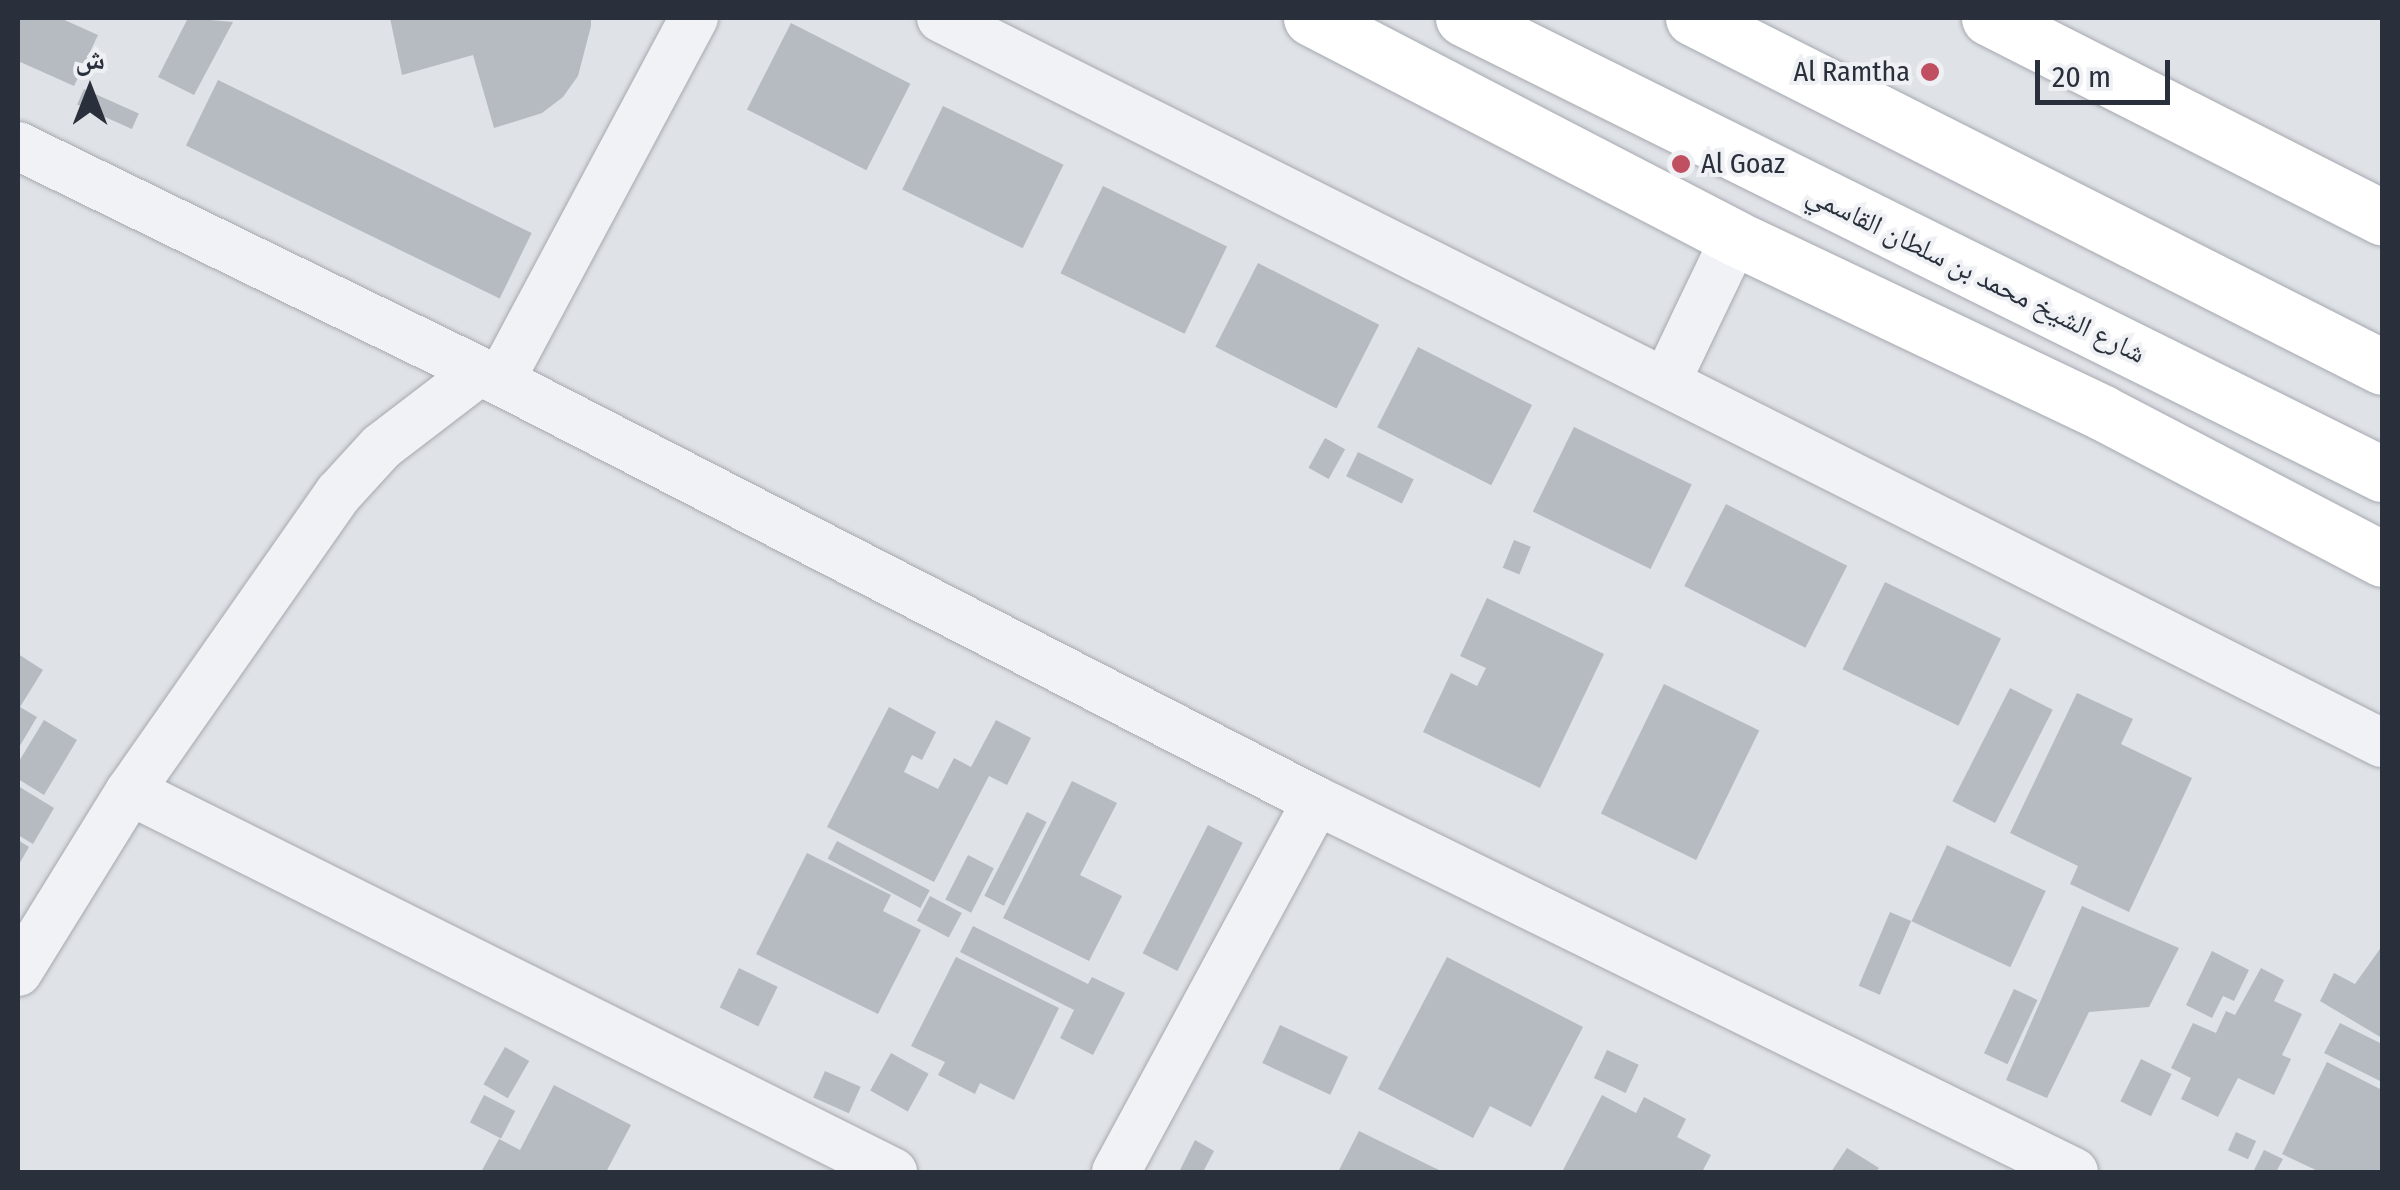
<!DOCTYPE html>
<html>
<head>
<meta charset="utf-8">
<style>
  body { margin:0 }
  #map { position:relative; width:2400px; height:1190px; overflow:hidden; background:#dfe2e6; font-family:"Fira Sans Condensed","Noto Naskh Arabic",sans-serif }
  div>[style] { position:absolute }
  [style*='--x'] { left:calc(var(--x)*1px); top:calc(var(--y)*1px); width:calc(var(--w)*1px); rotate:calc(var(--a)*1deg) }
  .building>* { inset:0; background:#b6bbc2; transform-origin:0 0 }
  .roads { filter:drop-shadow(0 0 2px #a5a9b0) drop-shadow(0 0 2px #a5a9b0) }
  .street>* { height:48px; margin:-24px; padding:0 24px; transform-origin:24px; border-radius:24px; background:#f1f2f5 }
  .secondary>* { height:55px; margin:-27.5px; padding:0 27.5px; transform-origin:27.5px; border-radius:27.5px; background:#fff }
  .dots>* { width:28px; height:28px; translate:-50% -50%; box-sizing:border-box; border:5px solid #eef0f4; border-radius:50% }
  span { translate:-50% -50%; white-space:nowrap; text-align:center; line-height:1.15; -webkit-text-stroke:8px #eef0f4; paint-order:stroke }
  .poi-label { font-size:28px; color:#29303c }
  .right { translate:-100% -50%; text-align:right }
  .left { translate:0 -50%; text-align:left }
  .street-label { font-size:28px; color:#29303c }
  .frame { position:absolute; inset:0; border:20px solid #29303c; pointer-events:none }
  .north { position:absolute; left:40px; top:40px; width:100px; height:100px; -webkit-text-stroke:8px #eef0f4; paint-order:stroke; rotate:0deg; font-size:28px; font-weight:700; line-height:40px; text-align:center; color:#29303c }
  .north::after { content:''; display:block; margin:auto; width:35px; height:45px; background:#29303c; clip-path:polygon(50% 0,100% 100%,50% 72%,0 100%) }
  .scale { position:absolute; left:2035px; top:60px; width:135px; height:45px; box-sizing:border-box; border:5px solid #29303c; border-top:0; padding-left:12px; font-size:30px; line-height:35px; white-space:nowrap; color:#29303c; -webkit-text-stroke:8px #eef0f4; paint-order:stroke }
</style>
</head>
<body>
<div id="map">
  <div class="building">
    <i style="clip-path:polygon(18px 18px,60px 18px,98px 35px,74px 86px,18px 61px)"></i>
    <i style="clip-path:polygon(188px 18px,233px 22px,194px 95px,158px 77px)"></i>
    <i style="clip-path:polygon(390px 18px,591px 18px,591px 26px,578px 76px,563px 97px,542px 113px,494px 128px,473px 55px,402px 75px)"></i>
    <i style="left:791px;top:23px;width:134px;height:97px;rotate:27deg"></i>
    <i style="left:218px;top:80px;width:349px;height:73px;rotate:26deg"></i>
    <i style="left:84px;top:89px;width:60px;height:17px;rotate:24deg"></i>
    <i style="left:943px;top:106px;width:134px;height:93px;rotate:26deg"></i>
    <i style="left:1103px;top:186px;width:138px;height:97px;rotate:26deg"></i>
    <i style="left:1258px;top:263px;width:136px;height:94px;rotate:27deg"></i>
    <i style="left:1418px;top:347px;width:128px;height:90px;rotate:27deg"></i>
    <i style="left:1574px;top:427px;width:131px;height:94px;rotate:26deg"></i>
    <i style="left:1325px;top:438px;width:23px;height:34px;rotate:29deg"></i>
    <i style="left:1358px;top:452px;width:62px;height:27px;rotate:26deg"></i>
    <i style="left:1726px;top:504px;width:136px;height:92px;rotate:27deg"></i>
    <i style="left:1514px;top:540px;width:18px;height:30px;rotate:22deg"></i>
    <i style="left:1885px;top:582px;width:129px;height:97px;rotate:26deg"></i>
    <i style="clip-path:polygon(1487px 598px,1604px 654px,1540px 788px,1423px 732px,1451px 673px,1477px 686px,1486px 668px,1460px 656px)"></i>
    <i style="clip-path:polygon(18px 654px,43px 670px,20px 707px,37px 717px,18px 749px)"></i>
    <i style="left:1664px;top:684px;width:106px;height:144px;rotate:26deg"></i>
    <i style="left:2010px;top:688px;width:48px;height:127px;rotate:27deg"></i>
    <i style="clip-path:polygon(2077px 693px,2133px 719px,2121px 744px,2192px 778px,2129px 912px,2070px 884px,2078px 866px,2010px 833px)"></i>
    <i style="clip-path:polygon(889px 707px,936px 732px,922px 760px,912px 755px,904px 772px,938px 789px,954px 758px,971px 767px,996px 720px,1031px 738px,1007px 785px,989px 776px,934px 882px,827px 827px)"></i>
    <i style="clip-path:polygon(44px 720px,77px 740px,44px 795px,18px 779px,18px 763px)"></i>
    <i style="clip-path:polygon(1072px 781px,1117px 803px,1080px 875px,1122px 896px,1089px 961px,1003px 918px)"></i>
    <i style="clip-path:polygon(18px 786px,54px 808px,33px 844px,18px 835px)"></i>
    <i style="left:1027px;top:812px;width:22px;height:94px;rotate:27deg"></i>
    <i style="left:1208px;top:825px;width:39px;height:144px;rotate:27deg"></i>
    <i style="clip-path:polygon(18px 840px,29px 847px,18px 866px)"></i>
    <i style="left:837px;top:841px;width:105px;height:20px;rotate:28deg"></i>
    <i style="left:1947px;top:845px;width:109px;height:84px;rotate:25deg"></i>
    <i style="clip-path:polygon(807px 853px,891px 895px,883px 911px,921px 930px,878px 1014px,756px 954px)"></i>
    <i style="left:968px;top:855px;width:29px;height:50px;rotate:27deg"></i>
    <i style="left:930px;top:896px;width:36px;height:28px;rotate:28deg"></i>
    <i style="clip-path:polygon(2082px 906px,2179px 948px,2149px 1007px,2089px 1012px,2047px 1098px,2006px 1080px)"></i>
    <i style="left:1890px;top:912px;width:23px;height:80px;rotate:23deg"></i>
    <i style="clip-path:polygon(973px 926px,1088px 984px,1092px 977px,1125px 993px,1093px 1055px,1060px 1038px,1074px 1010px,960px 952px)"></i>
    <i style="clip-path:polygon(2382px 946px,2382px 1038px,2320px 1001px,2334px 973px,2355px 984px)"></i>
    <i style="clip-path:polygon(2212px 951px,2249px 970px,2234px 1001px,2223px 996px,2212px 1018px,2186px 1005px)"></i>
    <i style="clip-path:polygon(956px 957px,1059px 1008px,1014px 1100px,980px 1083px,975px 1094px,938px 1075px,945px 1062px,911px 1046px)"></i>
    <i style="clip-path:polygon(1447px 957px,1583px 1027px,1531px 1127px,1490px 1106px,1473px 1138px,1378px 1089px)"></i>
    <i style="left:739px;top:968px;width:43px;height:44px;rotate:26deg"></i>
    <i style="clip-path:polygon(2261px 968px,2284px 980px,2274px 1001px,2302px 1014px,2282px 1055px,2291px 1059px,2274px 1095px,2238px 1078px,2218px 1117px,2181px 1099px,2191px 1078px,2171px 1068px,2193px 1023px,2216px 1033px,2226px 1011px,2235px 1015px)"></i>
    <i style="left:2014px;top:989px;width:26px;height:71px;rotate:25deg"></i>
    <i style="clip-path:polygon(2340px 1023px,2382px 1044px,2382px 1082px,2324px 1053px)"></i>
    <i style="left:1280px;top:1025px;width:75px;height:42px;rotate:25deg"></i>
    <i style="left:505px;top:1047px;width:28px;height:43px;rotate:30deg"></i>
    <i style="left:1607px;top:1050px;width:35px;height:31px;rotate:25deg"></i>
    <i style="left:891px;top:1053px;width:43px;height:43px;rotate:29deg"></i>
    <i style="left:2141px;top:1059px;width:34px;height:47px;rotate:26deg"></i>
    <i style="clip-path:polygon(2327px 1062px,2382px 1090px,2382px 1172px,2320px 1172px,2282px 1154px)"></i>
    <i style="left:825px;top:1071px;width:39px;height:29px;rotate:24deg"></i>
    <i style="clip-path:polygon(554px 1085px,631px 1125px,606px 1172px,481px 1172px,499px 1139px,520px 1150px)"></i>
    <i style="left:484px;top:1095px;width:35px;height:31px;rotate:27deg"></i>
    <i style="clip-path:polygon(1602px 1095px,1636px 1113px,1644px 1097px,1686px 1119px,1677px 1137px,1711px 1155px,1702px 1172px,1562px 1172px)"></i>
    <i style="clip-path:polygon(1359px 1131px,1443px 1172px,1338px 1172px)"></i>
    <i style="left:2236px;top:1132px;width:22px;height:20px;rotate:24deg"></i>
    <i style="clip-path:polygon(1195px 1140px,1214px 1151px,1203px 1172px,1179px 1172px)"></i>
    <i style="clip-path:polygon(1847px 1148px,1879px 1168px,1876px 1172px,1831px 1172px)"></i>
    <i style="clip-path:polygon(2264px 1150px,2283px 1159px,2276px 1172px,2253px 1172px)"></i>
  </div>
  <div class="roads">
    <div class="street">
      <i style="--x:941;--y:18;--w:1613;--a:26.71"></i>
      <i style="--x:18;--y:146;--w:536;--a:25.99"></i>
      <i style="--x:500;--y:381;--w:919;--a:27.21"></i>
      <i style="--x:1317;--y:801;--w:843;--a:26.11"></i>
      <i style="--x:500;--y:381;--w:412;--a:-61.9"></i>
      <i style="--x:1666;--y:382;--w:160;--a:-64.4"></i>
      <i style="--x:130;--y:791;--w:853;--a:26.54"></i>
      <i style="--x:18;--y:972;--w:213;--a:-58.3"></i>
      <i style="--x:130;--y:791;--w:364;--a:-55"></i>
      <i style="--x:339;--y:493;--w:62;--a:-47.6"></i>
      <i style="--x:381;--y:447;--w:123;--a:-37.4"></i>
      <i style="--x:1116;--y:1172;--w:422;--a:-61.6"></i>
    </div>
    <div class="secondary">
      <i style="--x:1311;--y:18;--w:478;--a:27.4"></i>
      <i style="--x:1735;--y:238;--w:407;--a:25.4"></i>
      <i style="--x:2103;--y:413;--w:315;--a:27.6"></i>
      <i style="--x:1463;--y:18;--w:1026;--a:26.39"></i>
      <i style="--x:1693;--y:18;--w:772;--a:26.86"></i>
      <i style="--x:1989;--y:18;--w:441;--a:26.9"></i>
    </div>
  </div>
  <div class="dots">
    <i style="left:1930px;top:72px;background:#bf4f61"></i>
    <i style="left:1681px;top:164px;background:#bf4f61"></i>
  </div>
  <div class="poi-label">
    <span class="right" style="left:1910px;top:72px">Al Ramtha</span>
    <span class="left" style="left:1701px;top:164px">Al Goaz</span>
  </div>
  <div class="street-label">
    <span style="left:1976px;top:274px;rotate:26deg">شارع الشيخ محمد بن سلطان القاسمي</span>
  </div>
  <div class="frame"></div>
  <div class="north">ش</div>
  <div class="scale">20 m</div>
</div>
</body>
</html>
